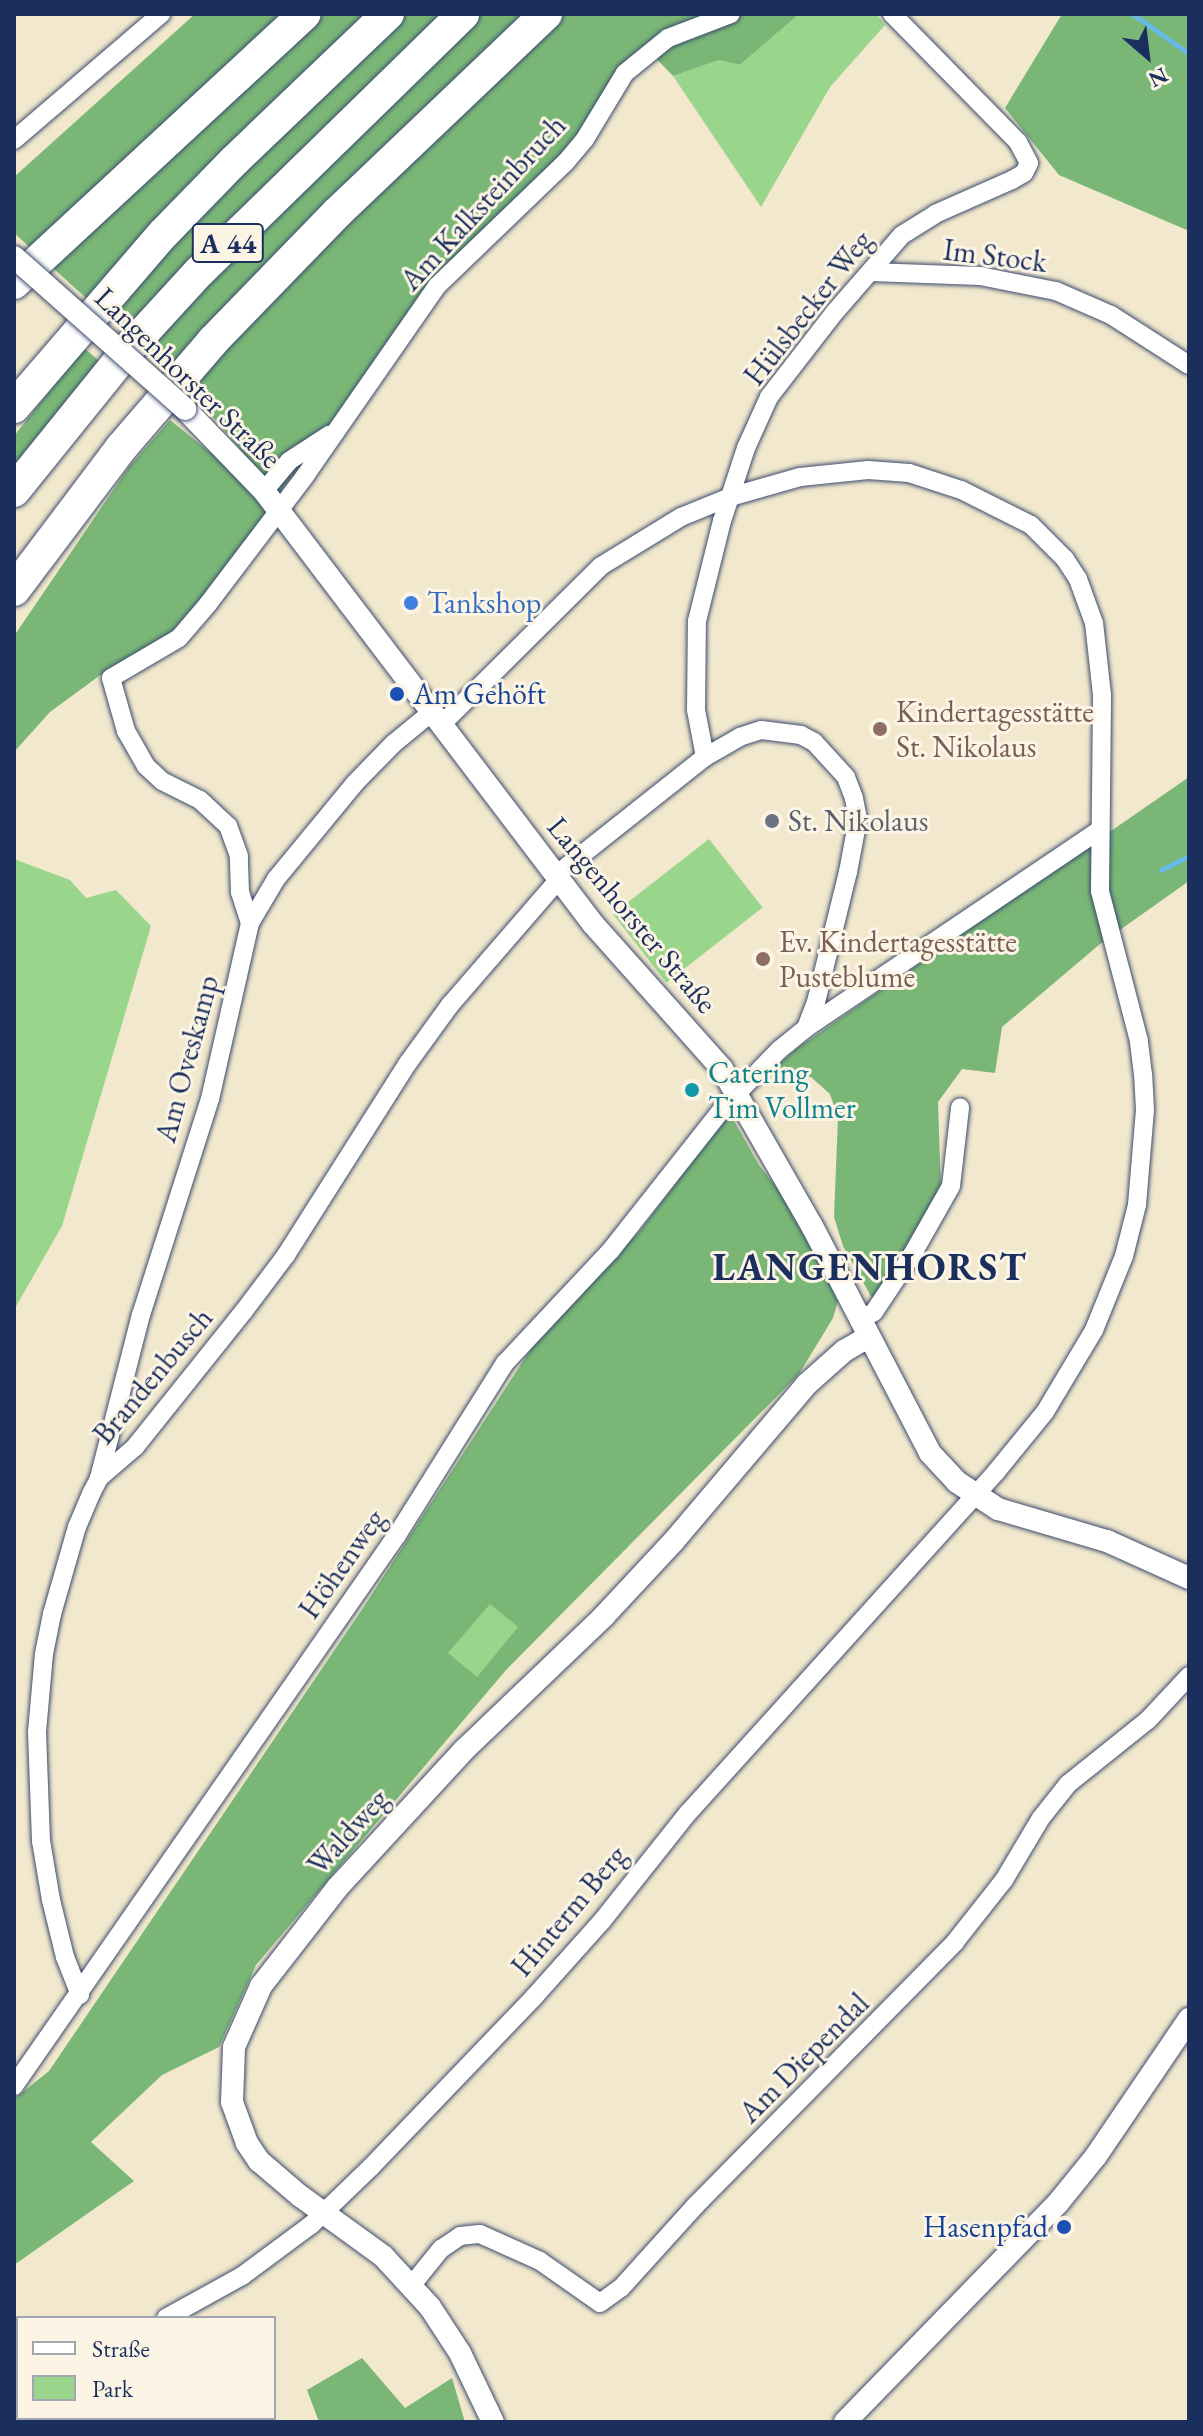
<!DOCTYPE html>
<html>
<head>
<meta charset="utf-8">
<style>
  body { margin:0 }
  #map { position:relative; width:1203px; height:2436px; overflow:hidden; background:#f1e8cd; font-family:"EB Garamond",serif }
  div>[style] { position:absolute }
  [style*='--x'] { left:calc(var(--x)*1px); top:calc(var(--y)*1px); width:calc(var(--w)*1px); rotate:calc(var(--a)*1deg) }
  .green>* { inset:0; background:#99d68b; transform-origin:0 0 }
  .forest>* { inset:0; background:#7ab777 }
  .stream>* { height:5px; margin:-2.5px; padding:0 2.5px; transform-origin:2.5px; border-radius:2.5px; background:#67bae3 }
  .roads { filter:drop-shadow(0 0 2px #3b4b6f) drop-shadow(0 0 2px #3b4b6f) }
  .minor>* { height:18px; margin:-9px; padding:0 9px; transform-origin:9px; border-radius:9px; background:#fff }
  .tertiary>* { height:22px; margin:-11px; padding:0 11px; transform-origin:11px; border-radius:11px; background:#fff }
  .motorway>* { height:32px; margin:-16px; padding:0 16px; transform-origin:16px; border-radius:16px; background:#fff }
  .bridges { filter:drop-shadow(0 0 2px #3b4b6f) drop-shadow(0 0 2px #3b4b6f) }
  .tertiary-bridge>* { height:22px; margin:-11px; padding:0 11px; transform-origin:11px; border-radius:11px; background:#fff }
  .dots>* { width:22px; height:22px; translate:-50% -50%; box-sizing:border-box; border:4px solid #fcf5e5; border-radius:50% }
  span { translate:-50% -50%; white-space:nowrap; text-align:center; line-height:1.15; -webkit-text-stroke:6px #fcf5e5; paint-order:stroke }
  .shield-label span { padding:2px 6px; background:#fcf5e5; border:2px solid; border-radius:6px; -webkit-text-stroke-width:0 }
  .shield-label { font-size:28px; color:#1b2f5e; font-weight:700 }
  .street-label { font-size:30px; color:#1b2f5e }
  .shop-label { font-size:30px; color:#366cbe }
  .left { translate:0 -50%; text-align:left }
  .transit-label { font-size:30px; color:#164399 }
  .right { translate:-100% -50%; text-align:right }
  .education-label { font-size:30px; color:#785e54 }
  .worship-label { font-size:30px; color:#5b616d }
  .culture-label { font-size:30px; color:#0d838f }
  .district-label { font-size:38px; color:#1b2f5e; font-weight:700; letter-spacing:2px }
  .frame { position:absolute; inset:0; border:16px solid #1b2f5e; pointer-events:none }
  .legend { position:absolute; left:16px; top:2316px; width:260px; height:104px; box-sizing:border-box; background:#fcf5e5; border:2px solid #a2a6af; margin:0; padding:10px 14px; list-style:none; font-size:24px; color:#1b2f5e }
  .legend li { display:flex; align-items:center; gap:16px; height:40px }
  .legend b { width:40px; border:2px solid #a2a6af }
  .north { position:absolute; left:1107px; top:16px; width:80px; height:80px; -webkit-text-stroke:6px #fcf5e5; paint-order:stroke; rotate:152deg; font-size:22px; font-weight:700; line-height:32px; text-align:center; color:#1b2f5e }
  .north::after { content:''; display:block; margin:auto; width:28px; height:36px; background:#1b2f5e; clip-path:polygon(50% 0,100% 100%,50% 72%,0 100%) }
</style>
</head>
<body>
<div id="map">
  <div class="green">
    <i style="clip-path:polygon(799px 14px,876px 14px,885px 25px,830px 87px,761px 207px,673px 76px,719px 60px,740px 65px)"></i>
    <i style="left:709px;top:839px;width:87px;height:122px;rotate:52deg"></i>
    <i style="clip-path:polygon(14px 859px,70px 880px,86px 898px,116px 890px,151px 926px,62px 1226px,14px 1310px)"></i>
    <i style="left:490px;top:1603px;width:38px;height:66px;rotate:40deg"></i>
  </div>
  <div class="forest">
    <i style="clip-path:polygon(195px 14px,799px 14px,740px 65px,719px 60px,673px 76px,644px 46px,560px 158px,485px 227px,278px 494px,197px 398px,14px 233px,14px 177px)"></i>
    <i style="clip-path:polygon(1062px 14px,1189px 14px,1189px 231px,1059px 175px,1005px 108px)"></i>
    <i style="clip-path:polygon(84px 348px,104px 365px,14px 476px,14px 436px)"></i>
    <i style="clip-path:polygon(170px 420px,216px 457px,269px 511px,179px 628px,99px 676px,50px 712px,14px 752px,14px 636px,129px 467px)"></i>
    <i style="clip-path:polygon(1189px 777px,1189px 881px,1100px 944px,1002px 1027px,995px 1073px,962px 1069px,938px 1102px,941px 1190px,873px 1300px,843px 1246px,834px 1217px,838px 1118px,830px 1094px,811px 1077px,771px 1072px,796px 1049px)"></i>
    <i style="clip-path:polygon(evenodd,729px 1112px,759px 1165px,788px 1202px,838px 1301px,833px 1318px,799px 1374px,506px 1670px,256px 1965px,219px 2047px,162px 2075px,91px 2142px,134px 2181px,14px 2265px,14px 2099px,49px 2071px,363px 1608px,540px 1335px,639px 1232px,729px 1112px,490px 1604px,518px 1627px,477px 1677px,448px 1653px,490px 1604px)"></i>
    <i style="clip-path:polygon(362px 2358px,405px 2408px,452px 2378px,465px 2422px,319px 2422px,307px 2390px)"></i>
  </div>
  <div class="stream">
    <i style="--x:1133;--y:14;--w:69;--a:35.5"></i>
    <i style="--x:1161;--y:870;--w:31;--a:-27"></i>
  </div>
  <div class="roads">
    <div class="minor">
      <i style="--x:14;--y:140;--w:194;--a:-40.6"></i>
      <i style="--x:871;--y:272;--w:109;--a:2.1"></i>
      <i style="--x:980;--y:276;--w:77;--a:11.2"></i>
      <i style="--x:1056;--y:291;--w:60;--a:23.6"></i>
      <i style="--x:1111;--y:315;--w:93;--a:32.7"></i>
      <i style="--x:264;--y:491;--w:39;--a:-50"></i>
      <i style="--x:289;--y:461;--w:48;--a:-33"></i>
      <i style="--x:705;--y:757;--w:48;--a:-100.8"></i>
      <i style="--x:696;--y:710;--w:89;--a:-89.4"></i>
      <i style="--x:697;--y:621;--w:103;--a:-76"></i>
      <i style="--x:722;--y:521;--w:77;--a:-71.8"></i>
      <i style="--x:746;--y:448;--w:56;--a:-65.7"></i>
      <i style="--x:769;--y:397;--w:108;--a:-52.2"></i>
      <i style="--x:835;--y:312;--w:102;--a:-49"></i>
      <i style="--x:902;--y:235;--w:39;--a:-32"></i>
      <i style="--x:935;--y:214;--w:84;--a:-23.8"></i>
      <i style="--x:1012;--y:180;--w:14;--a:-30"></i>
      <i style="--x:1024;--y:173;--w:11;--a:-63"></i>
      <i style="--x:1029;--y:163;--w:24;--a:-118"></i>
      <i style="--x:1018;--y:142;--w:180;--a:-134.5"></i>
      <i style="--x:250;--y:923;--w:33;--a:-108"></i>
      <i style="--x:240;--y:892;--w:36;--a:-92"></i>
      <i style="--x:239;--y:856;--w:32;--a:-110"></i>
      <i style="--x:228;--y:826;--w:38;--a:-137"></i>
      <i style="--x:200;--y:800;--w:42;--a:-153.4"></i>
      <i style="--x:162;--y:781;--w:22;--a:-137"></i>
      <i style="--x:146;--y:766;--w:40;--a:-119.7"></i>
      <i style="--x:126;--y:731;--w:55;--a:-105.8"></i>
      <i style="--x:111;--y:678;--w:79;--a:-30.5"></i>
      <i style="--x:179;--y:638;--w:45;--a:-49.5"></i>
      <i style="--x:208;--y:604;--w:161;--a:-52.8"></i>
      <i style="--x:305;--y:476;--w:231;--a:-55.2"></i>
      <i style="--x:437;--y:286;--w:178;--a:-43.9"></i>
      <i style="--x:565;--y:163;--w:31;--a:-50"></i>
      <i style="--x:585;--y:139;--w:77;--a:-58.8"></i>
      <i style="--x:625;--y:73;--w:55;--a:-39.1"></i>
      <i style="--x:668;--y:38;--w:67;--a:-20.9"></i>
      <i style="--x:806;--y:1028;--w:352;--a:-34"></i>
      <i style="--x:859;--y:1321;--w:17;--a:-31"></i>
      <i style="--x:874;--y:1312;--w:69;--a:-56.3"></i>
      <i style="--x:912;--y:1255;--w:79;--a:-60.5"></i>
      <i style="--x:951;--y:1186;--w:79;--a:-83.4"></i>
      <i style="--x:99;--y:1478;--w:168;--a:-75.6"></i>
      <i style="--x:141;--y:1315;--w:227;--a:-72.3"></i>
      <i style="--x:210;--y:1099;--w:180;--a:-77.2"></i>
      <i style="--x:250;--y:923;--w:51;--a:-59.4"></i>
      <i style="--x:276;--y:879;--w:124;--a:-50.5"></i>
      <i style="--x:355;--y:783;--w:54;--a:-45.7"></i>
      <i style="--x:393;--y:744;--w:50;--a:-39.4"></i>
      <i style="--x:80;--y:1995;--w:41;--a:-111.5"></i>
      <i style="--x:65;--y:1957;--w:59;--a:-103.8"></i>
      <i style="--x:51;--y:1900;--w:60;--a:-99.6"></i>
      <i style="--x:41;--y:1841;--w:109;--a:-92.1"></i>
      <i style="--x:37;--y:1732;--w:78;--a:-84.9"></i>
      <i style="--x:44;--y:1654;--w:41;--a:-78.7"></i>
      <i style="--x:52;--y:1614;--w:91;--a:-74"></i>
      <i style="--x:77;--y:1527;--w:38;--a:-67"></i>
      <i style="--x:92;--y:1492;--w:16;--a:-63"></i>
      <i style="--x:99;--y:1478;--w:48;--a:-40.7"></i>
      <i style="--x:135;--y:1447;--w:174;--a:-51.3"></i>
      <i style="--x:244;--y:1311;--w:70;--a:-53.1"></i>
      <i style="--x:286;--y:1255;--w:227;--a:-57.6"></i>
      <i style="--x:408;--y:1063;--w:72;--a:-54.1"></i>
      <i style="--x:450;--y:1005;--w:167;--a:-49.1"></i>
      <i style="--x:14;--y:2086;--w:671;--a:-55.2"></i>
      <i style="--x:397;--y:1535;--w:203;--a:-57.9"></i>
      <i style="--x:505;--y:1363;--w:155;--a:-46.8"></i>
      <i style="--x:611;--y:1250;--w:181;--a:-51.7"></i>
      <i style="--x:723;--y:1108;--w:81;--a:-46"></i>
      <i style="--x:779;--y:1050;--w:35;--a:-39"></i>
      <i style="--x:806;--y:1028;--w:28;--a:-69"></i>
      <i style="--x:816;--y:1002;--w:134;--a:-76.2"></i>
      <i style="--x:848;--y:872;--w:54;--a:-79.3"></i>
      <i style="--x:858;--y:819;--w:21;--a:-101"></i>
      <i style="--x:854;--y:798;--w:22;--a:-111"></i>
      <i style="--x:846;--y:777;--w:47;--a:-132.4"></i>
      <i style="--x:814;--y:742;--w:15;--a:-152"></i>
      <i style="--x:801;--y:735;--w:40;--a:-172.9"></i>
      <i style="--x:761;--y:730;--w:22;--a:162"></i>
      <i style="--x:740;--y:737;--w:40;--a:150.3"></i>
      <i style="--x:705;--y:757;--w:190;--a:141.6"></i>
      <i style="--x:411;--y:2286;--w:48;--a:-51"></i>
      <i style="--x:441;--y:2249;--w:23;--a:-34"></i>
      <i style="--x:460;--y:2236;--w:20;--a:-6"></i>
      <i style="--x:480;--y:2234;--w:66;--a:24.2"></i>
      <i style="--x:540;--y:2261;--w:73;--a:35"></i>
      <i style="--x:600;--y:2303;--w:26;--a:-36"></i>
      <i style="--x:621;--y:2288;--w:112;--a:-47.9"></i>
      <i style="--x:696;--y:2205;--w:369;--a:-45.4"></i>
      <i style="--x:955;--y:1942;--w:79;--a:-51.7"></i>
      <i style="--x:1004;--y:1880;--w:72;--a:-59.2"></i>
      <i style="--x:1041;--y:1818;--w:43;--a:-51.5"></i>
      <i style="--x:1068;--y:1784;--w:102;--a:-38.7"></i>
      <i style="--x:1148;--y:1720;--w:60;--a:-47"></i>
      <i style="--x:166;--y:2318;--w:87;--a:-28.9"></i>
      <i style="--x:242;--y:2276;--w:86;--a:-36.5"></i>
      <i style="--x:311;--y:2225;--w:83;--a:-44"></i>
      <i style="--x:371;--y:2167;--w:236;--a:-46.2"></i>
      <i style="--x:534;--y:1997;--w:102;--a:-48.2"></i>
      <i style="--x:602;--y:1921;--w:138;--a:-51.5"></i>
      <i style="--x:688;--y:1813;--w:460;--a:-47.9"></i>
      <i style="--x:996;--y:1472;--w:77;--a:-50.8"></i>
      <i style="--x:1045;--y:1412;--w:96;--a:-59.1"></i>
      <i style="--x:1094;--y:1330;--w:80;--a:-67.9"></i>
      <i style="--x:1124;--y:1256;--w:53;--a:-75.7"></i>
      <i style="--x:1137;--y:1205;--w:95;--a:-85.2"></i>
      <i style="--x:1145;--y:1110;--w:35;--a:-93"></i>
      <i style="--x:1143;--y:1075;--w:34;--a:-97"></i>
      <i style="--x:1139;--y:1041;--w:155;--a:-104.6"></i>
      <i style="--x:1100;--y:891;--w:196;--a:-89.4"></i>
      <i style="--x:1102;--y:695;--w:72;--a:-96.3"></i>
      <i style="--x:1094;--y:623;--w:47;--a:-110"></i>
      <i style="--x:1078;--y:579;--w:24;--a:-123"></i>
      <i style="--x:1065;--y:559;--w:48;--a:-135"></i>
      <i style="--x:1031;--y:525;--w:78;--a:-153.4"></i>
      <i style="--x:961;--y:490;--w:55;--a:-161.9"></i>
      <i style="--x:909;--y:473;--w:41;--a:-175.8"></i>
      <i style="--x:868;--y:470;--w:68;--a:174.1"></i>
      <i style="--x:800;--y:477;--w:73;--a:164.1"></i>
      <i style="--x:730;--y:497;--w:53;--a:157.8"></i>
      <i style="--x:681;--y:517;--w:94;--a:148.5"></i>
      <i style="--x:601;--y:566;--w:226;--a:135.2"></i>
      <i style="--x:14;--y:2335;--w:4;--a:14"></i>
    </div>
    <div class="tertiary">
      <i style="--x:185;--y:409;--w:114;--a:46.1"></i>
      <i style="--x:264;--y:491;--w:544;--a:52.77"></i>
      <i style="--x:593;--y:924;--w:194;--a:48.3"></i>
      <i style="--x:722;--y:1069;--w:181;--a:60.2"></i>
      <i style="--x:812;--y:1226;--w:256;--a:62.5"></i>
      <i style="--x:930;--y:1453;--w:40;--a:47"></i>
      <i style="--x:957;--y:1482;--w:49;--a:33.4"></i>
      <i style="--x:998;--y:1509;--w:114;--a:16.4"></i>
      <i style="--x:1107;--y:1541;--w:90;--a:24.3"></i>
      <i style="--x:493;--y:2422;--w:76;--a:-115.6"></i>
      <i style="--x:460;--y:2353;--w:55;--a:-123.1"></i>
      <i style="--x:430;--y:2307;--w:69;--a:-132.7"></i>
      <i style="--x:383;--y:2256;--w:102;--a:-144.1"></i>
      <i style="--x:300;--y:2196;--w:54;--a:-139.5"></i>
      <i style="--x:259;--y:2161;--w:22;--a:-124"></i>
      <i style="--x:247;--y:2143;--w:44;--a:-110.1"></i>
      <i style="--x:232;--y:2102;--w:55;--a:-87.9"></i>
      <i style="--x:234;--y:2047;--w:67;--a:-66.1"></i>
      <i style="--x:261;--y:1986;--w:125;--a:-52.1"></i>
      <i style="--x:338;--y:1887;--w:186;--a:-47.4"></i>
      <i style="--x:464;--y:1750;--w:194;--a:-43.7"></i>
      <i style="--x:604;--y:1616;--w:101;--a:-47"></i>
      <i style="--x:673;--y:1542;--w:207;--a:-49.7"></i>
      <i style="--x:807;--y:1384;--w:50;--a:-41.7"></i>
      <i style="--x:844;--y:1351;--w:28;--a:-30"></i>
      <i style="--x:845;--y:2422;--w:305;--a:-45.8"></i>
      <i style="--x:1058;--y:2203;--w:60;--a:-51"></i>
      <i style="--x:1096;--y:2156;--w:166;--a:-55.8"></i>
    </div>
    <div class="motorway">
      <i style="--x:14;--y:283;--w:396;--a:-42.8"></i>
      <i style="--x:14;--y:407;--w:228;--a:-49.3"></i>
      <i style="--x:163;--y:234;--w:102;--a:-45.8"></i>
      <i style="--x:234;--y:161;--w:213;--a:-43.7"></i>
      <i style="--x:14;--y:491;--w:188;--a:-51.1"></i>
      <i style="--x:132;--y:345;--w:99;--a:-47.5"></i>
      <i style="--x:199;--y:272;--w:369;--a:-44.3"></i>
      <i style="--x:14;--y:590;--w:178;--a:-53"></i>
      <i style="--x:121;--y:448;--w:141;--a:-49.3"></i>
      <i style="--x:213;--y:341;--w:178;--a:-45.9"></i>
      <i style="--x:337;--y:213;--w:289;--a:-43.6"></i>
    </div>
  </div>
  <div class="bridges">
    <div class="tertiary-bridge">
      <i style="--x:14;--y:257;--w:229;--a:41.6"></i>
    </div>
  </div>
  <div class="dots">
    <i style="left:411px;top:603px;background:#3f7fe0"></i>
    <i style="left:397px;top:694px;background:#1a4fb4"></i>
    <i style="left:880px;top:729px;background:#8d6e63"></i>
    <i style="left:772px;top:821px;background:#6b7280"></i>
    <i style="left:763px;top:959px;background:#8d6e63"></i>
    <i style="left:692px;top:1090px;background:#0f9aa8"></i>
    <i style="left:1064px;top:2227px;background:#1a4fb4"></i>
  </div>
  <div class="shield-label">
    <span style="left:228px;top:243px">A 44</span>
  </div>
  <div class="street-label">
    <span style="left:483px;top:203px;rotate:-47deg">Am Kalksteinbruch</span>
    <span style="left:995px;top:256px;rotate:7deg">Im Stock</span>
    <span style="left:808px;top:308px;rotate:-52deg">Hülsbecker Weg</span>
    <span style="left:188px;top:378px;rotate:44deg">Langenhorster Straße</span>
    <span style="left:632px;top:915px;rotate:50deg">Langenhorster Straße</span>
    <span style="left:187px;top:1059px;rotate:-75deg">Am Oveskamp</span>
    <span style="left:153px;top:1376px;rotate:-50deg">Brandenbusch</span>
    <span style="left:342px;top:1564px;rotate:-55deg">Höhenweg</span>
    <span style="left:348px;top:1832px;rotate:-48deg">Waldweg</span>
    <span style="left:569px;top:1911px;rotate:-50deg">Hinterm Berg</span>
    <span style="left:804px;top:2058px;rotate:-45deg">Am Diependal</span>
  </div>
  <div class="shop-label">
    <span class="left" style="left:427px;top:603px">Tankshop</span>
  </div>
  <div class="transit-label">
    <span class="left" style="left:413px;top:694px">Am Gehöft</span>
    <span class="right" style="left:1048px;top:2227px">Hasenpfad</span>
  </div>
  <div class="education-label">
    <span class="left" style="left:896px;top:729px">Kindertagesstätte<br>St. Nikolaus</span>
    <span class="left" style="left:779px;top:959px">Ev. Kindertagesstätte<br>Pusteblume</span>
  </div>
  <div class="worship-label">
    <span class="left" style="left:788px;top:821px">St. Nikolaus</span>
  </div>
  <div class="culture-label">
    <span class="left" style="left:708px;top:1090px">Catering<br>Tim Vollmer</span>
  </div>
  <div class="district-label">
    <span style="left:870px;top:1267px">LANGENHORST</span>
  </div>
  <div class="frame"></div>
  <ul class="legend">
  <li><b style="height:10px;background:#fff"></b>Straße</li>
  <li><b style="height:22px;background:#99d68b"></b>Park</li>
  </ul>
  <div class="north">N</div>
</div>
</body>
</html>
